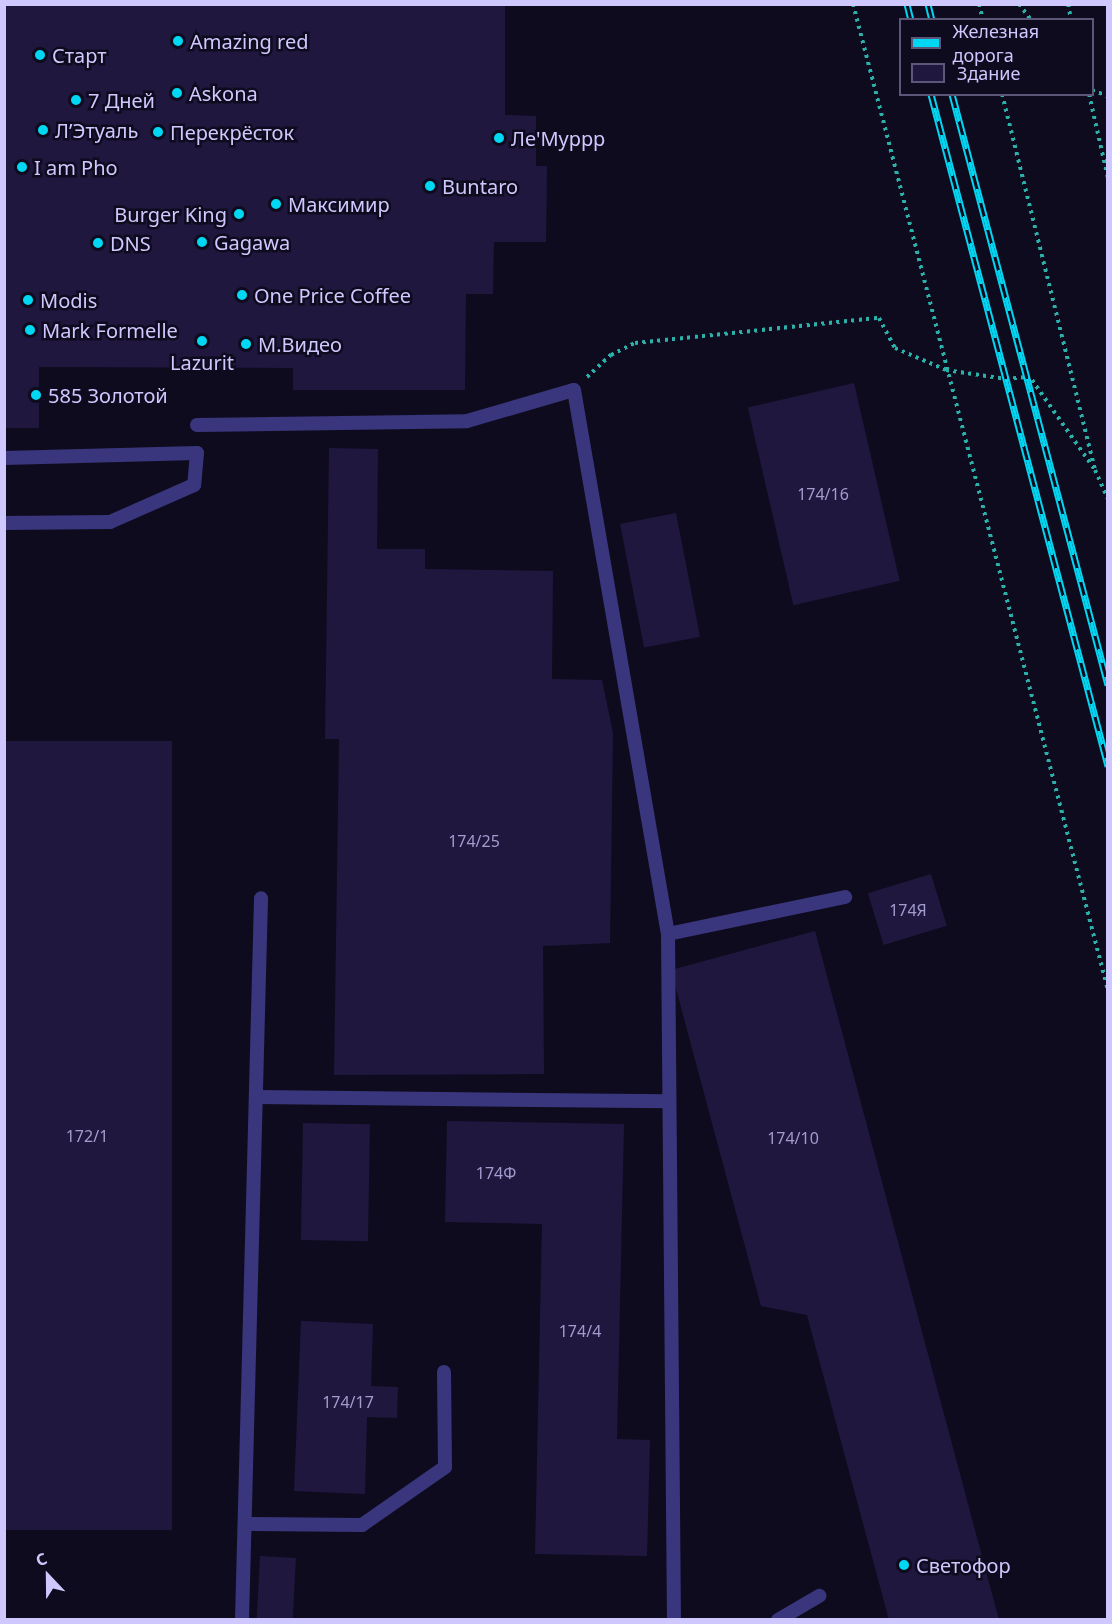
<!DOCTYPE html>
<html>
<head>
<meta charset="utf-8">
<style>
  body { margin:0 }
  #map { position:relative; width:1112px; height:1624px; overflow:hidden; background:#0f0b1e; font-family:"Noto Sans",sans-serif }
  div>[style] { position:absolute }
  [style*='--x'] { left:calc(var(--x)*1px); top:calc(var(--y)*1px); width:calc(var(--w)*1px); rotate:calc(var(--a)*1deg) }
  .building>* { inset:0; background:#20173f; transform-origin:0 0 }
  .path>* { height:4px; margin-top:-2px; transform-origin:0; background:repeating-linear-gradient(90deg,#2bb0aa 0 3px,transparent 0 7.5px) }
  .lane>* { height:14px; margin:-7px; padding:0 7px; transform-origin:7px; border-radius:7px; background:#39367d }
  .rail>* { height:7px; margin-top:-3.5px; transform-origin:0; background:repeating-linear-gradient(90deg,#0f0b1e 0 14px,#00d7f3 0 28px); box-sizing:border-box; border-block:2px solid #00d7f3 }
  .dots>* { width:16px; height:16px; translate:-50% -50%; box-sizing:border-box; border:3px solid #0f0b1e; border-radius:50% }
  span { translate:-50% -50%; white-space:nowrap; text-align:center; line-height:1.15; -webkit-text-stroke:5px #0f0b1e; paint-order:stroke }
  .number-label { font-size:16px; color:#a39ccf }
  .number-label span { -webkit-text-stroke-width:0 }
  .poi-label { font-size:20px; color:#cfc8ff }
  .left { translate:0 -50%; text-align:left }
  .right { translate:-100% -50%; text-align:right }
  .frame { position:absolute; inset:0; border:6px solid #cfc8ff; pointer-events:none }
  .legend { position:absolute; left:899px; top:18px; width:195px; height:78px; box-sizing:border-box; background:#0f0b1e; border:2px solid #5c5778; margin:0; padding:8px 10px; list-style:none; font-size:18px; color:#cfc8ff }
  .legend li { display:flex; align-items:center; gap:12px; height:30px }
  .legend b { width:30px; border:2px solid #5c5778 }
  .north { position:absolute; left:18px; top:1546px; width:60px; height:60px; -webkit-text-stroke:4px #0f0b1e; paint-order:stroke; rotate:338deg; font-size:16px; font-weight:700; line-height:24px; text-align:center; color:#cfc8ff }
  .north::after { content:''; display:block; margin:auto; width:21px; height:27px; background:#cfc8ff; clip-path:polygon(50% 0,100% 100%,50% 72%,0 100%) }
</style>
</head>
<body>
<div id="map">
  <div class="building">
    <i style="clip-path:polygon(4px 4px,505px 4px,505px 115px,536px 116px,536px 166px,547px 166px,546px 242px,494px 242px,493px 294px,466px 294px,465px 390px,293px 390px,293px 368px,39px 367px,39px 428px,4px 428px)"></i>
    <i style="left:854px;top:383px;width:203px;height:109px;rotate:77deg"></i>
    <i style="clip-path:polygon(329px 448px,378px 449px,377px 549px,425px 549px,425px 569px,553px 571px,552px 679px,602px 680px,613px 733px,610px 943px,543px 946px,544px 1074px,334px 1075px,339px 739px,325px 739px)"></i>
    <i style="left:676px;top:513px;width:126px;height:57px;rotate:79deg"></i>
    <i style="left:4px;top:741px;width:168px;height:789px"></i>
    <i style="left:931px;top:874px;width:54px;height:66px;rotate:73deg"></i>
    <i style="clip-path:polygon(815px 931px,999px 1620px,889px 1620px,807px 1315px,761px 1306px,671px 970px)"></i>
    <i style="clip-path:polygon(447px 1121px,624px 1124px,617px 1439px,650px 1440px,647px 1556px,535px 1554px,542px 1224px,445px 1222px)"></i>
    <i style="left:303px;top:1123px;width:67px;height:117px;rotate:1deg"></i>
    <i style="clip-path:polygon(301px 1321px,373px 1324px,371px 1386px,398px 1387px,397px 1418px,367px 1417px,365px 1494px,294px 1491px)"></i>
    <i style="left:260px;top:1556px;width:36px;height:64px;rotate:3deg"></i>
  </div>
  <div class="path">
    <i style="--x:853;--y:4;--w:1019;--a:75.51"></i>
    <i style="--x:979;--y:4;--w:16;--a:76"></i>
    <i style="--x:1019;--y:4;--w:20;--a:53"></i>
    <i style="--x:1068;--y:4;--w:16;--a:79"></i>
    <i style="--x:1092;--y:90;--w:17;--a:21"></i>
    <i style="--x:1002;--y:94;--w:387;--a:76.1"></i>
    <i style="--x:1095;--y:470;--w:32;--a:66"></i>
    <i style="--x:1089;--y:94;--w:86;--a:77.3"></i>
    <i style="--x:587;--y:377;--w:33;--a:-43"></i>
    <i style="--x:611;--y:355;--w:27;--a:-27"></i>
    <i style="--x:635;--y:343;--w:245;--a:-5.9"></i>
    <i style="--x:879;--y:318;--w:34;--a:62"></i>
    <i style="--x:895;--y:348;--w:56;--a:23.3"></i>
    <i style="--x:946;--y:370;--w:61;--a:8.5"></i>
    <i style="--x:1006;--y:379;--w:20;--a:-6"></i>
    <i style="--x:1026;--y:377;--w:7;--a:27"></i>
    <i style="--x:1032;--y:380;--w:110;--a:55"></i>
  </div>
  <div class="lane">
    <i style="--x:197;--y:425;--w:270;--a:-0.8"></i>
    <i style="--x:467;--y:421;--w:111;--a:-16.2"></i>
    <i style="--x:574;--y:390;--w:552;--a:80.2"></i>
    <i style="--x:668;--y:934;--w:686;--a:89.5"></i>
    <i style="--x:4;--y:458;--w:193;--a:-1.5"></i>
    <i style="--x:197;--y:453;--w:32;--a:95"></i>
    <i style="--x:194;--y:485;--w:92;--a:156.2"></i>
    <i style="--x:110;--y:522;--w:106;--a:179.5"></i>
    <i style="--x:668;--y:934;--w:181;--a:-11.8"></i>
    <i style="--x:257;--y:1097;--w:411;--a:0.6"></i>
    <i style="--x:245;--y:1524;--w:117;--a:0.5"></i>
    <i style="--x:362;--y:1525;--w:101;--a:-34.9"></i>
    <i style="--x:445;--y:1467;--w:95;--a:-90.6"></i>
    <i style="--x:242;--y:1620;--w:722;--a:-88.49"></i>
    <i style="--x:778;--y:1620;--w:48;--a:-30.3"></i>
  </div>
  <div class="rail">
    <i style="--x:907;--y:4;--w:16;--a:76"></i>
    <i style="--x:928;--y:4;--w:16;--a:76"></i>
    <i style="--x:931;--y:94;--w:695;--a:75.24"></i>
    <i style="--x:952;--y:94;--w:611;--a:75.21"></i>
  </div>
  <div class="dots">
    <i style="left:178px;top:41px;background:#00d7f3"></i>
    <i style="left:40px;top:55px;background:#00d7f3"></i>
    <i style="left:177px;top:93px;background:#00d7f3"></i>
    <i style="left:76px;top:100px;background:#00d7f3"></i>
    <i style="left:43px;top:130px;background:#00d7f3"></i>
    <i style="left:158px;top:132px;background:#00d7f3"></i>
    <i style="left:499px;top:138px;background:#00d7f3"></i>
    <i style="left:22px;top:167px;background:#00d7f3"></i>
    <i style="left:430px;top:186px;background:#00d7f3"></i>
    <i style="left:276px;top:204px;background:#00d7f3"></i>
    <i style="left:239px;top:214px;background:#00d7f3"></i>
    <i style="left:202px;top:242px;background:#00d7f3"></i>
    <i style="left:98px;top:243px;background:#00d7f3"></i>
    <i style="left:242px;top:295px;background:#00d7f3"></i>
    <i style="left:28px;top:300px;background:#00d7f3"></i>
    <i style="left:30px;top:330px;background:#00d7f3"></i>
    <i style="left:202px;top:341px;background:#00d7f3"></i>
    <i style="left:246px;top:344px;background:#00d7f3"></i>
    <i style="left:36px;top:395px;background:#00d7f3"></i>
    <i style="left:904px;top:1565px;background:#00d7f3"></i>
  </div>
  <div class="number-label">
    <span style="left:823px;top:494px">174/16</span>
    <span style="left:474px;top:841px">174/25</span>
    <span style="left:908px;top:910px">174Я</span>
    <span style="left:87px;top:1136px">172/1</span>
    <span style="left:793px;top:1138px">174/10</span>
    <span style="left:496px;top:1173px">174Ф</span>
    <span style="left:580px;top:1331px">174/4</span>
    <span style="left:348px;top:1402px">174/17</span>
  </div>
  <div class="poi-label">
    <span class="left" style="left:190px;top:41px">Amazing red</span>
    <span class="left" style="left:52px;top:55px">Старт</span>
    <span class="left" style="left:189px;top:93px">Askona</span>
    <span class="left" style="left:88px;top:100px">7 Дней</span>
    <span class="left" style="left:55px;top:130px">Л’Этуаль</span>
    <span class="left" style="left:170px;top:132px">Перекрёсток</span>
    <span class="left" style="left:511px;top:138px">Ле'Муррр</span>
    <span class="left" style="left:34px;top:167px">I am Pho</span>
    <span class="left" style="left:442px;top:186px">Buntaro</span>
    <span class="left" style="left:288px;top:204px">Максимир</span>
    <span class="right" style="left:227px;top:214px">Burger King</span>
    <span class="left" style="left:214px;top:242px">Gagawa</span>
    <span class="left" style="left:110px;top:243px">DNS</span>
    <span class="left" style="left:254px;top:295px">One Price Coffee</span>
    <span class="left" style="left:40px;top:300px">Modis</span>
    <span class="left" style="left:42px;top:330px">Mark Formelle</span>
    <span class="left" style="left:258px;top:344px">М.Видео</span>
    <span style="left:202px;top:362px">Lazurit</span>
    <span class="left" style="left:48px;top:395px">585 Золотой</span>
    <span class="left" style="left:916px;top:1565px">Светофор</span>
  </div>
  <div class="frame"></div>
  <ul class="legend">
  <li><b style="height:8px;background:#00d7f3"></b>Железная дорога</li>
  <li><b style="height:16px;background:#20173f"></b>Здание</li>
  </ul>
  <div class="north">С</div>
</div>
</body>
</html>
